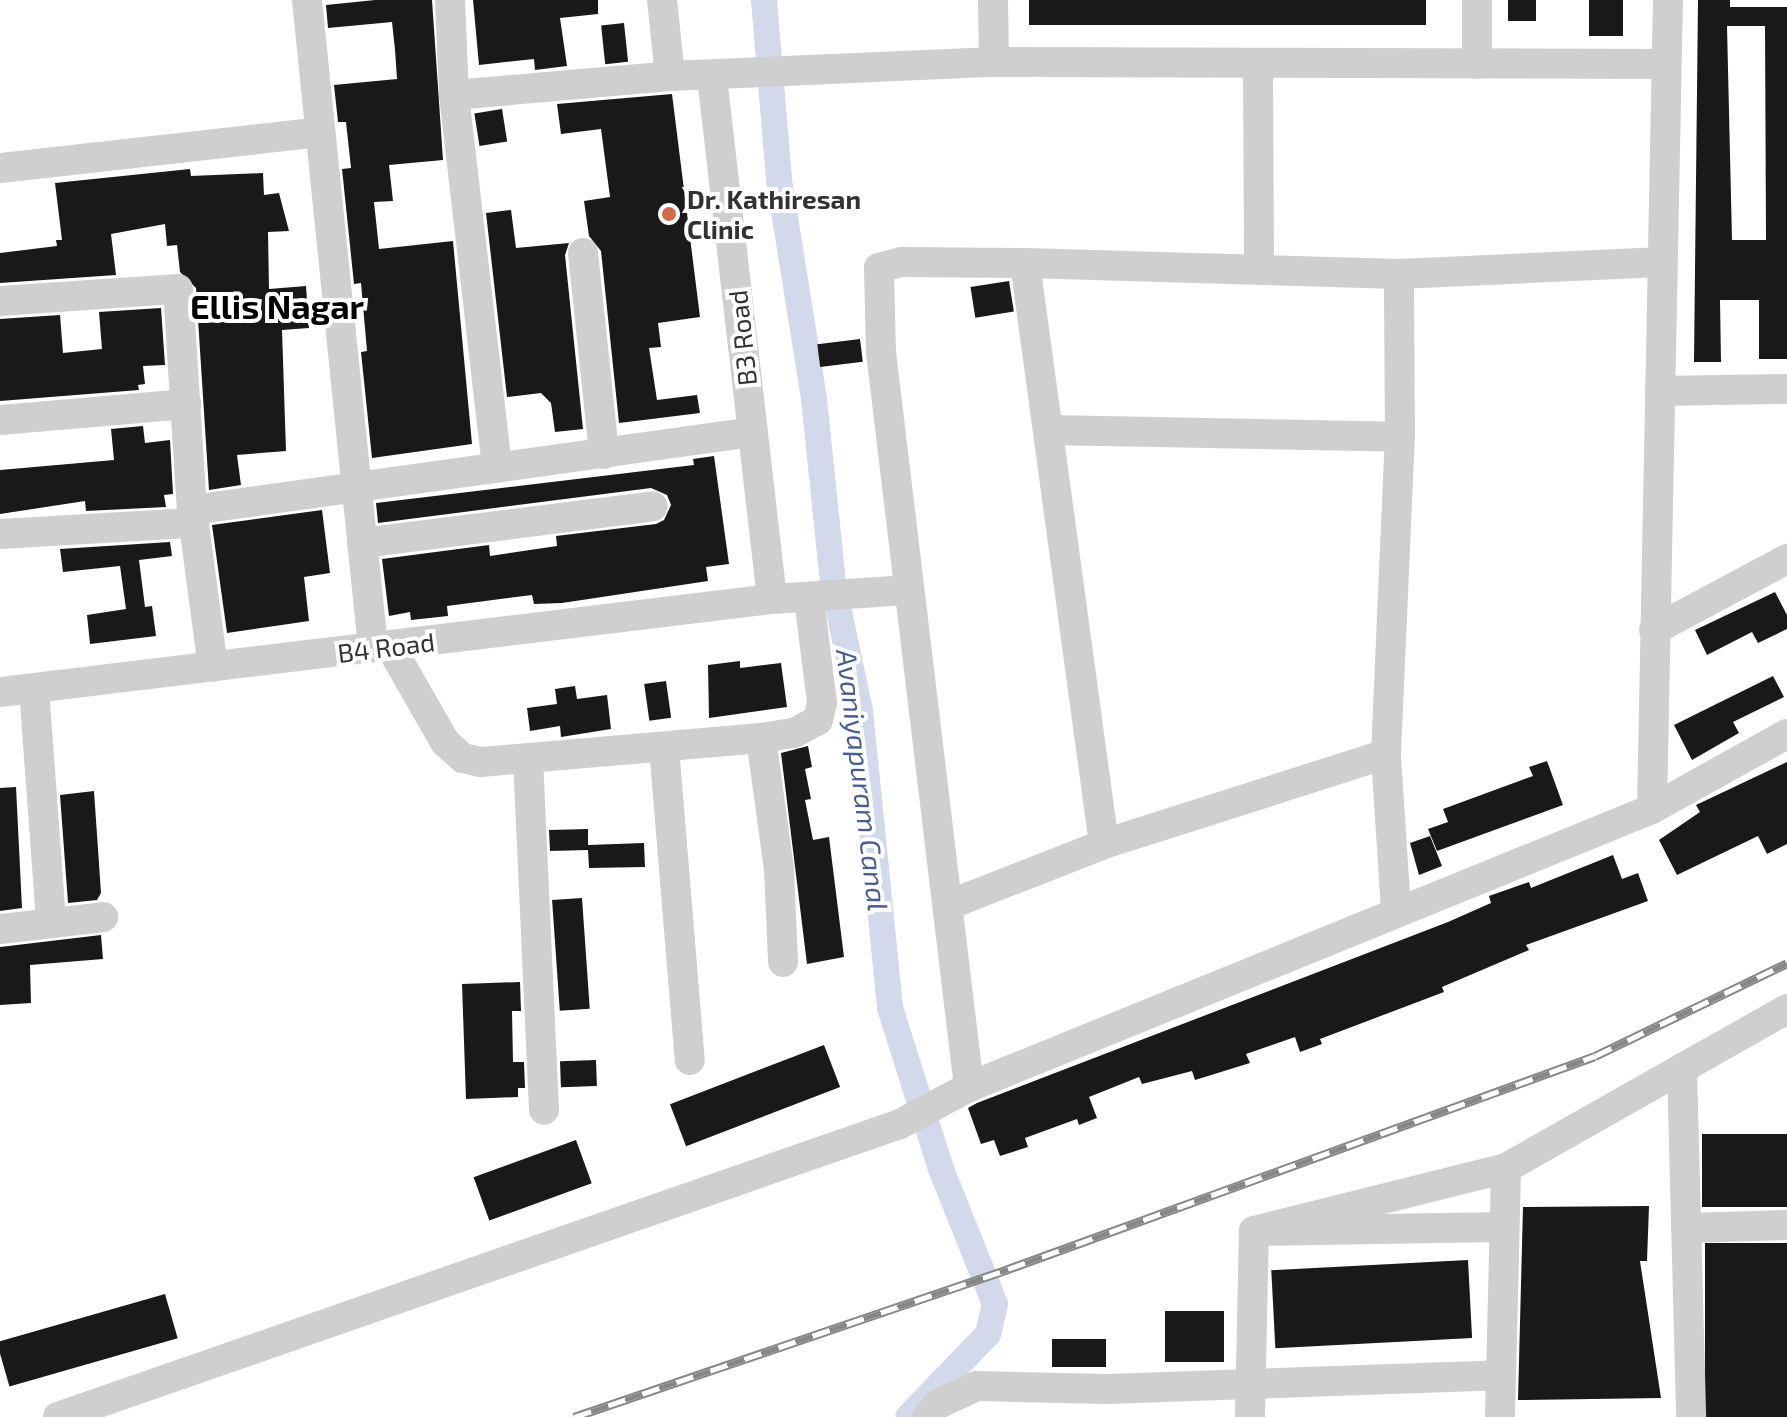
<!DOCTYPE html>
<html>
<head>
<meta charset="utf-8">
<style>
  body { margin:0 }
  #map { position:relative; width:1787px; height:1417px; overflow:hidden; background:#fff; font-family:"Exo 2",sans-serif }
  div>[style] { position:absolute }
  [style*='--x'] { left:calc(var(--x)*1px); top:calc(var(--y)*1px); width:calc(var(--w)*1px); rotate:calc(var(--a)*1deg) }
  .canal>* { height:26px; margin:-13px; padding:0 13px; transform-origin:13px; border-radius:13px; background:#d1d9ea }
  .building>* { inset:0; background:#191919; transform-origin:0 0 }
  .minor>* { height:30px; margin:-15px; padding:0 15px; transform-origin:15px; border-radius:15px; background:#cfcfcf }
  .rail>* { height:9px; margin-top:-4.5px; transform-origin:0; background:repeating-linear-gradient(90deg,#fff 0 18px,#878787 0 36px); box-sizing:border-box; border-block:2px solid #878787 }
  .dots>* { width:22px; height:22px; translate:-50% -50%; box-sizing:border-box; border:4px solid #fff; border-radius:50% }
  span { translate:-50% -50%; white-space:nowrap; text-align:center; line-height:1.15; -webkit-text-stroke:8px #fff; paint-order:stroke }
  .poi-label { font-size:26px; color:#323232; font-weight:700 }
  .left { translate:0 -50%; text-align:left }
  .street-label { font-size:26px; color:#323232 }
  .water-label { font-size:28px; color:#485d8d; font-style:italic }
  .district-label { font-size:34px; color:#000; font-weight:700 }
</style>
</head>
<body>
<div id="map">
  <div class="canal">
    <i style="--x:764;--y:0;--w:181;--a:85.2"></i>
    <i style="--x:779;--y:180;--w:222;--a:80.9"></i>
    <i style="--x:814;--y:399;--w:185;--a:84.1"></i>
    <i style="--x:833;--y:583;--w:131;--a:78.1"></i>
    <i style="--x:860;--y:711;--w:299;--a:84.2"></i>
    <i style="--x:890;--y:1008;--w:169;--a:72.4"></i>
    <i style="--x:941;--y:1169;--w:145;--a:68.2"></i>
    <i style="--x:995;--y:1304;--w:31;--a:103"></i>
    <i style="--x:988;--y:1334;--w:115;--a:133.9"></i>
  </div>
  <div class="building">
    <i style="clip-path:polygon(375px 0,432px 0,443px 160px,389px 165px,393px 201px,374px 202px,379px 249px,453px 241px,472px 444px,372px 458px,361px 352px,367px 351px,361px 283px,354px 284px,342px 169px,351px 168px,346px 122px,338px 122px,334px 85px,397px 79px,395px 50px,392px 22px,328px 28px,326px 5px)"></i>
    <i style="clip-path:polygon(473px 0,598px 0,598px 14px,560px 18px,567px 66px,535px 70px,534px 59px,479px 65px)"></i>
    <i style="left:1029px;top:0;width:397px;height:25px"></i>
    <i style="left:1508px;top:0;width:28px;height:21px"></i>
    <i style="left:1589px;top:0;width:34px;height:36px"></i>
    <i style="clip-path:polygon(evenodd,1698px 0,1730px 0,1730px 7px,1787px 7px,1787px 359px,1759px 359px,1759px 300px,1720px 300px,1721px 362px,1694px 362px,1698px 0,1727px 26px,1765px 26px,1766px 240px,1732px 240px,1727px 26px)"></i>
    <i style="left:624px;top:23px;width:39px;height:23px;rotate:84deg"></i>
    <i style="clip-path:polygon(672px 94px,700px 317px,658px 323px,661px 347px,649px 348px,657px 400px,697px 395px,700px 413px,619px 423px,601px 251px,589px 236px,584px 201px,610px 197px,601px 129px,561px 134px,557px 104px)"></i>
    <i style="left:502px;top:109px;width:33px;height:28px;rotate:81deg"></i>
    <i style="clip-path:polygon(190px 169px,191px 176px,263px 173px,264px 195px,279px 193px,289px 231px,268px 232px,269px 289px,306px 286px,309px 328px,282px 330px,286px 451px,237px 455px,241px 485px,209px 490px,196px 288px,180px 272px,177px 245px,167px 246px,165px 224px,111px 234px,116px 275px,0 283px,0 253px,57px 246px,56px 240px,62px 240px,55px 183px)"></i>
    <i style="clip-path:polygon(511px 210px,516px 248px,569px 243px,565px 255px,583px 429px,555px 432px,551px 403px,541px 393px,507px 397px,486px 213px)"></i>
    <i style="left:1009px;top:281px;width:31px;height:39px;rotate:81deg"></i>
    <i style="clip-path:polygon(161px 308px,165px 365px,143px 366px,145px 384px,138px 385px,139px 390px,0 401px,0 319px,60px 315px,63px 353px,102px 349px,99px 312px)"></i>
    <i style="left:860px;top:339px;width:23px;height:43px;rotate:83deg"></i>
    <i style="clip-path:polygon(143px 426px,145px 443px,170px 440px,173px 494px,164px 495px,166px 507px,86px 511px,85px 501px,0 514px,0 470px,114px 460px,111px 429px)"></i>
    <i style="clip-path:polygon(714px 456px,729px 564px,706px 567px,708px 581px,562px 603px,534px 604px,532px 595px,447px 606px,448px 616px,411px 620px,410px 612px,389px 616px,382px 559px,489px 545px,490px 556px,557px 546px,556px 536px,656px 524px,664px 520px,671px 505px,667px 495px,651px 488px,378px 523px,376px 503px,694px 465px,693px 459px)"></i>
    <i style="clip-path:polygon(322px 510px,330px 573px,304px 577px,309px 621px,227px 633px,212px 525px)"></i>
    <i style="clip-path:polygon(170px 542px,172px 556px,139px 560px,145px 607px,152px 606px,156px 636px,90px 644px,87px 615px,126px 609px,120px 566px,63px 572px,60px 549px)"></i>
    <i style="clip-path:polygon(1775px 592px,1787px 615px,1787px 629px,1758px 643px,1752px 632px,1707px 655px,1695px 630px)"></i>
    <i style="clip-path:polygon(740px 661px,740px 668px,781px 663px,787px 707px,709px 718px,708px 665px)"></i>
    <i style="clip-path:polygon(1773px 676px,1784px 697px,1733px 722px,1739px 733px,1692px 760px,1674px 725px)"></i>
    <i style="left:666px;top:681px;width:37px;height:22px;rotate:82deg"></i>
    <i style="clip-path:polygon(575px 686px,577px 699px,607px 695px,611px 729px,561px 737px,560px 726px,530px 731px,527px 708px,557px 704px,555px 689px)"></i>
    <i style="clip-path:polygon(808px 746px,812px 767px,805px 769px,811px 799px,805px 800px,813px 840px,829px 837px,844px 957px,807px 964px,781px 753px)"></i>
    <i style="clip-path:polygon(1547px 761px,1563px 805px,1437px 851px,1428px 829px,1448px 822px,1443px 809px,1533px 776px,1529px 767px)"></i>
    <i style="clip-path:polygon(1787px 762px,1787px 844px,1767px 854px,1758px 836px,1677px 875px,1659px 840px,1700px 812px,1696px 805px)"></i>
    <i style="clip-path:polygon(16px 787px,22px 908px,0 911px,0 788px)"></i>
    <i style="clip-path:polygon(94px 791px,101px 893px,97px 900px,68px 903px,60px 795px)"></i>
    <i style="clip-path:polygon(588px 829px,588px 845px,644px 843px,645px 867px,589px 868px,588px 850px,550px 851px,549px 830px)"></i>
    <i style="clip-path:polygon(1430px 836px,1442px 866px,1419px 875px,1410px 843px)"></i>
    <i style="clip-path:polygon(1613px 855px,1622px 879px,1638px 873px,1648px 901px,1526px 945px,1529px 950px,1442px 987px,1444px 992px,1320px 1039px,1322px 1044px,1300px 1052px,1295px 1037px,1246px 1054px,1250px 1063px,1195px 1080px,1192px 1071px,1142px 1084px,1139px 1077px,1089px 1097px,1097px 1118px,1079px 1125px,1077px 1119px,1025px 1138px,1028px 1147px,1000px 1156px,994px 1140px,981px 1144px,968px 1108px,977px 1103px,1448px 922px,1491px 903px,1489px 896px,1529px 882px,1531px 888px)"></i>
    <i style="left:582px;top:898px;width:111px;height:30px;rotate:86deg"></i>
    <i style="clip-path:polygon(101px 935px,103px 959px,30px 965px,31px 1003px,0 1005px,0 947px)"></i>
    <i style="clip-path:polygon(520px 982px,521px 1011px,512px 1011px,513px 1062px,524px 1062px,525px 1088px,518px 1088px,518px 1097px,466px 1099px,462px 984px)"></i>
    <i style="left:824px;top:1045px;width:45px;height:165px;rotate:69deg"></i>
    <i style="left:596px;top:1060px;width:26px;height:36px;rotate:88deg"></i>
    <i style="left:1787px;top:1134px;width:73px;height:85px;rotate:90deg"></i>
    <i style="left:576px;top:1140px;width:46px;height:109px;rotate:70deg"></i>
    <i style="clip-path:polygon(1649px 1206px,1647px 1261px,1640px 1261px,1661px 1398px,1518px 1400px,1523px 1207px)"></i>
    <i style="left:1787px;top:1243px;width:174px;height:82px;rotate:90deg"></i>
    <i style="left:1468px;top:1260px;width:78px;height:197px;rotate:87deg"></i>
    <i style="left:165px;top:1294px;width:46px;height:175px;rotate:74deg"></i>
    <i style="left:1224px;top:1311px;width:51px;height:59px;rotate:90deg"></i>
    <i style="left:1106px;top:1339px;width:28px;height:54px;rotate:90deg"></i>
  </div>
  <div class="minor">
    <i style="--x:307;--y:0;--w:651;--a:84.18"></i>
    <i style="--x:450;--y:0;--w:95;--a:87.6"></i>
    <i style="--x:454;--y:95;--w:375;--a:83.4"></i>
    <i style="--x:662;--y:0;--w:76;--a:84"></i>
    <i style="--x:993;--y:0;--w:62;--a:89.1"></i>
    <i style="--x:1258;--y:63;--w:207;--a:89.7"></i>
    <i style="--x:1477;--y:64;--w:64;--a:-90"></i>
    <i style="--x:712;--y:77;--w:525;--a:83.44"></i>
    <i style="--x:454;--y:95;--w:217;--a:-5"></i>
    <i style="--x:670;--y:76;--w:324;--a:-2.5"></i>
    <i style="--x:994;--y:62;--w:672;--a:0.17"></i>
    <i style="--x:0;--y:168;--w:322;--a:-6.4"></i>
    <i style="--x:583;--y:253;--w:202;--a:84"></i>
    <i style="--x:1025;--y:263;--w:586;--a:82.26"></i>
    <i style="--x:0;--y:301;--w:178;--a:-3.9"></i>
    <i style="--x:178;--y:289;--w:221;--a:86.4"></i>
    <i style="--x:192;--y:510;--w:158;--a:82.4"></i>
    <i style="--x:1660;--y:391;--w:127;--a:-0.9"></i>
    <i style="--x:0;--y:420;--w:187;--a:-4.9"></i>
    <i style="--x:1049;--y:430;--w:351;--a:1.1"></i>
    <i style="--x:192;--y:510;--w:566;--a:-7.92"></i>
    <i style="--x:0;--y:534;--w:193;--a:-3.3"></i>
    <i style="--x:362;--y:543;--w:293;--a:-7.2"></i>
    <i style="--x:1654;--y:630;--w:151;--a:-28.1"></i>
    <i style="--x:390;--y:646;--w:111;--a:60.2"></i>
    <i style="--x:445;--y:742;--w:24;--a:42"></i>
    <i style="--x:463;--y:758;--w:18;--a:13"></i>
    <i style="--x:481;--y:762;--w:281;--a:-4.9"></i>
    <i style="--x:761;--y:738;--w:33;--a:-9"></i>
    <i style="--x:794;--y:733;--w:27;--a:-28"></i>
    <i style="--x:818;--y:720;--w:17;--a:-77"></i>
    <i style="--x:822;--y:703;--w:106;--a:-97.1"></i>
    <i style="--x:34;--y:689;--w:235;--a:85.8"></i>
    <i style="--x:0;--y:692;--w:778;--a:-6.87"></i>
    <i style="--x:772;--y:599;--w:136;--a:-3.8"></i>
    <i style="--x:761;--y:738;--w:132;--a:82.2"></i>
    <i style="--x:779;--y:869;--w:93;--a:87.5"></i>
    <i style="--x:664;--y:747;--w:314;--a:85.3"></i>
    <i style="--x:528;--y:758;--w:352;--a:87.4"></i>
    <i style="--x:1652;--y:809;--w:809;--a:-88.87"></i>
    <i style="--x:951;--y:904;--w:164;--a:-21.4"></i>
    <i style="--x:1104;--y:844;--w:296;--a:-17.7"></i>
    <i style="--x:1396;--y:910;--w:156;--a:-93.7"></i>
    <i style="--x:1386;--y:754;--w:317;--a:-87.5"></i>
    <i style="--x:1400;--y:437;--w:163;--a:-90.4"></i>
    <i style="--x:0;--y:929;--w:104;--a:-6.6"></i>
    <i style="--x:1682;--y:1068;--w:349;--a:88.5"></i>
    <i style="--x:969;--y:1087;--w:740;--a:-96.83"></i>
    <i style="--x:881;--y:352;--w:84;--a:-91.4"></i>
    <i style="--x:879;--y:268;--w:24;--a:-15"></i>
    <i style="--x:902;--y:262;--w:123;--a:0.5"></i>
    <i style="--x:1025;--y:263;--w:374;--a:1.7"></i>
    <i style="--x:1399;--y:274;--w:263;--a:-2.6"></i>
    <i style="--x:1686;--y:1228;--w:101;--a:-1.7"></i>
    <i style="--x:1254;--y:1231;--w:260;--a:-14"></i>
    <i style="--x:1506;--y:1168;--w:323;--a:-29.5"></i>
    <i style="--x:58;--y:1417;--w:892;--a:-19.19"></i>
    <i style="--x:900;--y:1124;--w:78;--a:-28.2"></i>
    <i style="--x:969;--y:1087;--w:737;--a:-22.15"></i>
    <i style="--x:1652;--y:809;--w:154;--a:-29.1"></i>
    <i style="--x:927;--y:1417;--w:17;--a:-50"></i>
    <i style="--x:938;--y:1404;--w:43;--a:-24.8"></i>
    <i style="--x:977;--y:1386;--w:131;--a:1.3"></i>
    <i style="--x:1108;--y:1389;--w:392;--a:-2"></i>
    <i style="--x:1250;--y:1417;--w:186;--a:-88.8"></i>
    <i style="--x:1254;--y:1231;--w:250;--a:-0.9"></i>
    <i style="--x:1500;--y:1417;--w:249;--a:-88.6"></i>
  </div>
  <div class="rail">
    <i style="--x:574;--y:1417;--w:459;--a:-18.8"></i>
    <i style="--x:1008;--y:1269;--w:624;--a:-19.94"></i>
    <i style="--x:1595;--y:1056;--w:213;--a:-25.8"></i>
  </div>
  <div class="dots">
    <i style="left:669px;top:214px;background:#d36a4a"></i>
  </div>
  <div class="poi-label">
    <span class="left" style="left:687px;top:214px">Dr. Kathiresan<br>Clinic</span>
  </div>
  <div class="street-label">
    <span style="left:742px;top:338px;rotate:-96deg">B3 Road</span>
    <span style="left:386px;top:647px;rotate:-7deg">B4 Road</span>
  </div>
  <div class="water-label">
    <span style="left:863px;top:780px;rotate:83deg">Avaniyapuram Canal</span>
  </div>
  <div class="district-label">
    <span style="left:277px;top:306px">Ellis Nagar</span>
  </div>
</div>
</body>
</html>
